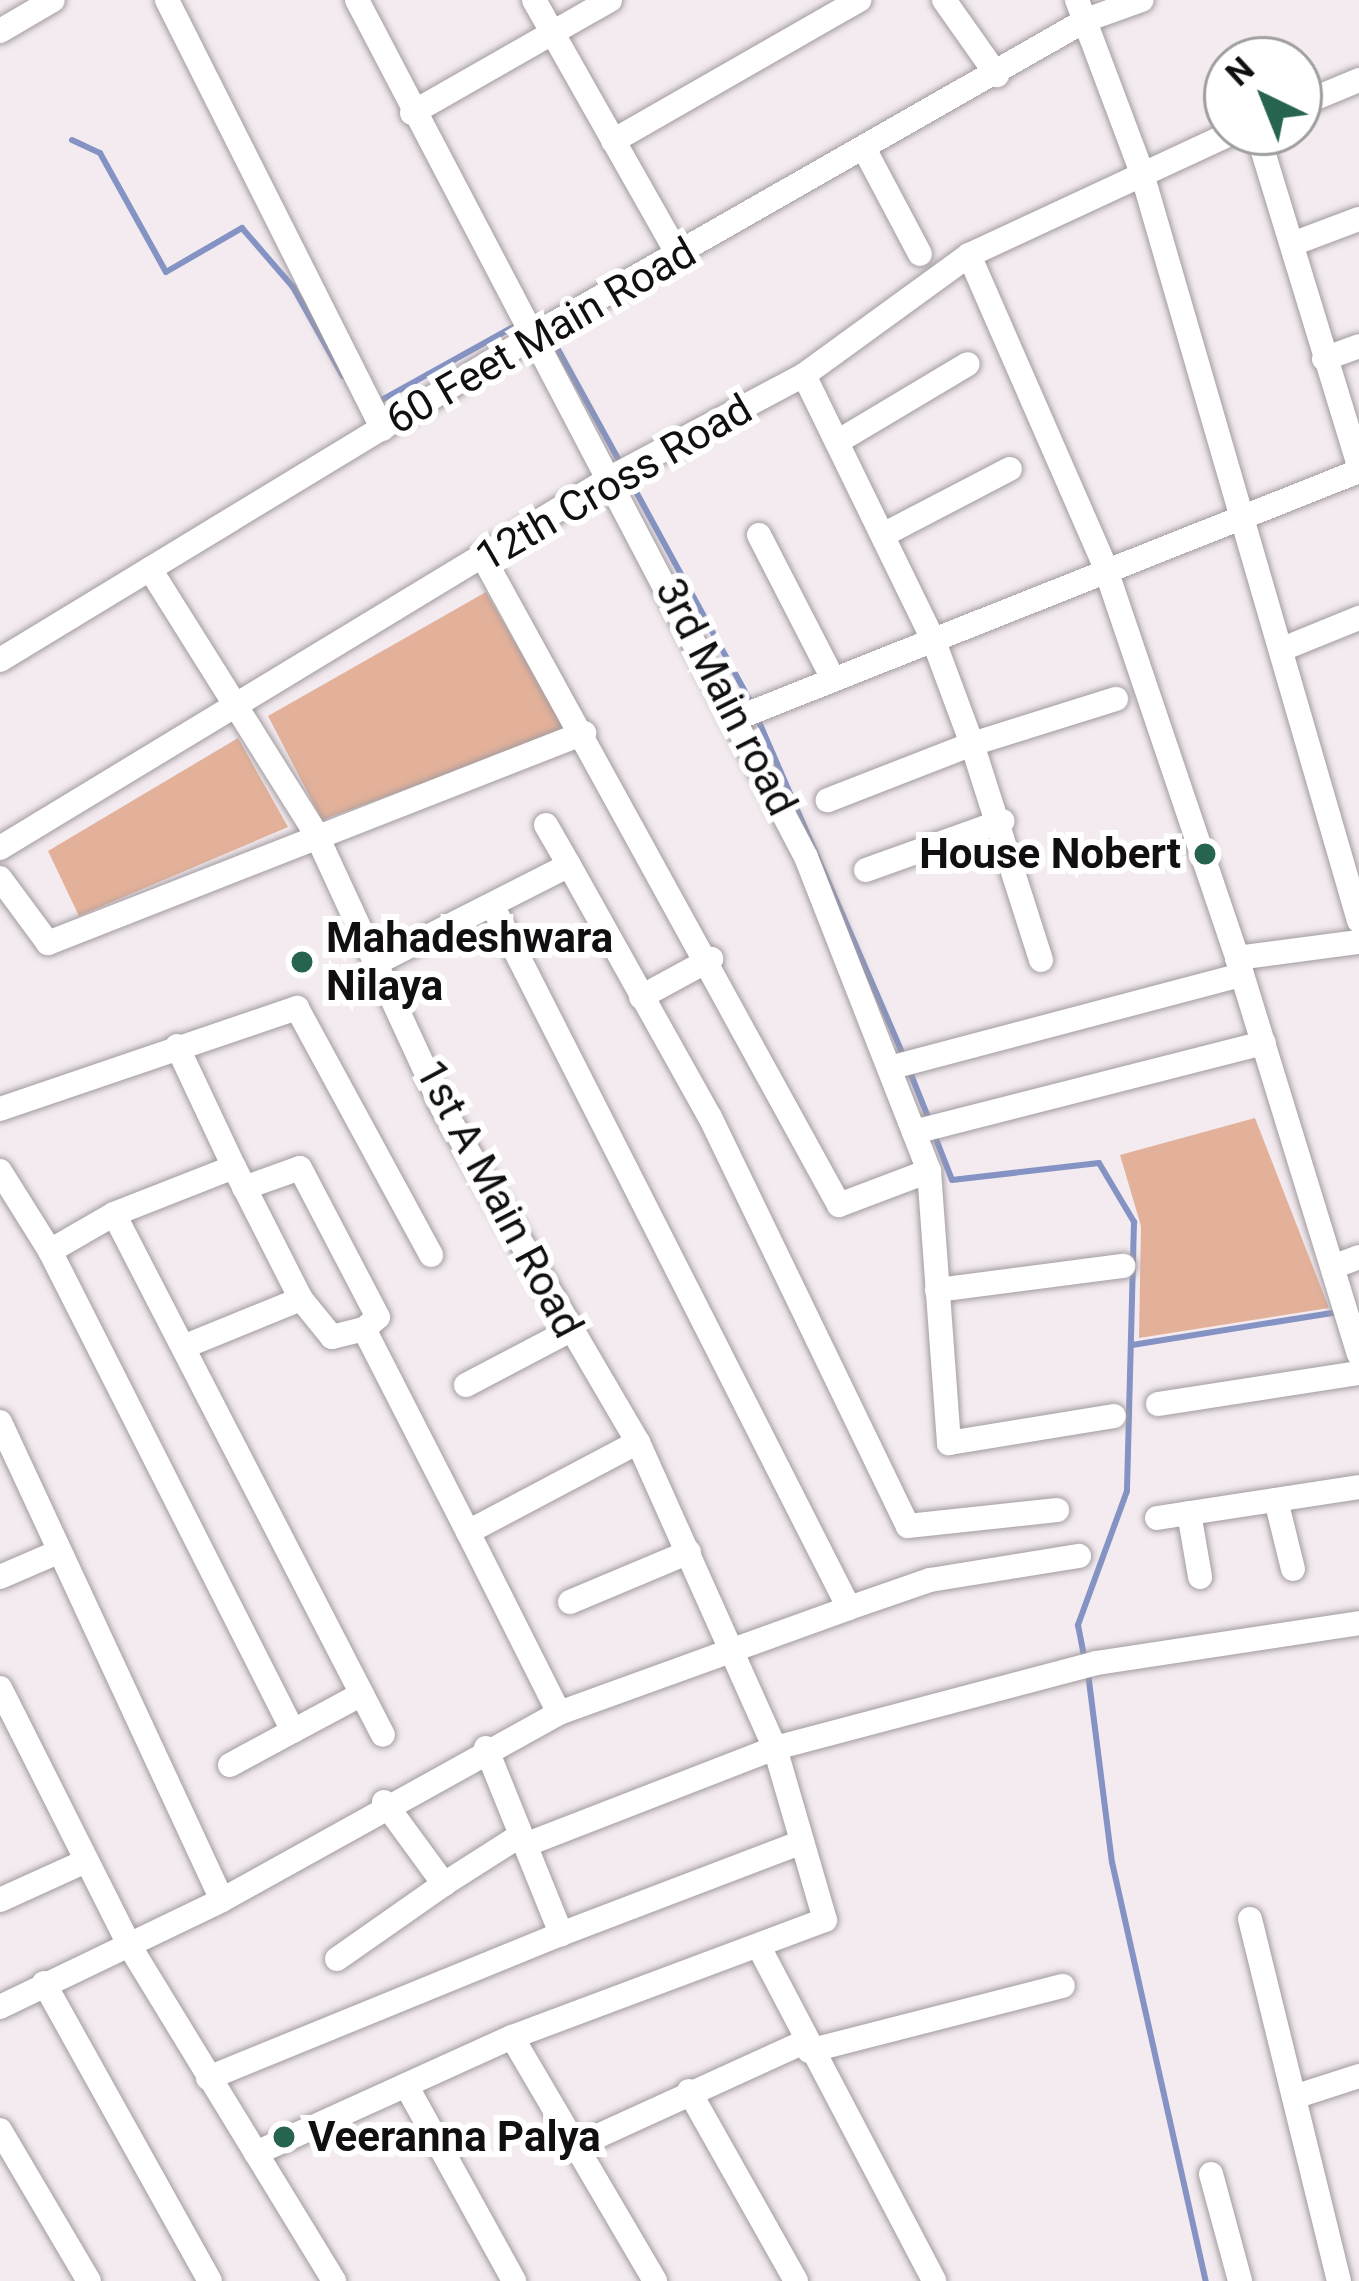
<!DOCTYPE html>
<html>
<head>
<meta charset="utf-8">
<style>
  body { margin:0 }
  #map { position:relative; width:1359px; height:2281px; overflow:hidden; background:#f3ebf0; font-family:Roboto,sans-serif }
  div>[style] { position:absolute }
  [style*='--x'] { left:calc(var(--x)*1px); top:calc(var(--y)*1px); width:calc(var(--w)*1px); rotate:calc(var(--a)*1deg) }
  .green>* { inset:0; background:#e3b199 }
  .stream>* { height:6px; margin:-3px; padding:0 3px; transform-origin:3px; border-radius:3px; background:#8493c3 }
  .roads { filter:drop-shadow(0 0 3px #a29ba0) drop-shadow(0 0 3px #a29ba0) }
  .minor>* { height:24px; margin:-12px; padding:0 12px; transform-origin:12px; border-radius:12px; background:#fff }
  .dots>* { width:33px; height:33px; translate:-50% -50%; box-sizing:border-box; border:6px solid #fff; border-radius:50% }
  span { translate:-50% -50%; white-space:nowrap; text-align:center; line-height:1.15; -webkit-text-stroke:12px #fff; paint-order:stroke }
  .street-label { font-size:42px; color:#120f11 }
  .poi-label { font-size:42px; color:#120f11; font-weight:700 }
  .right { translate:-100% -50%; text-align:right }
  .left { translate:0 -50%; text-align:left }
  .north { position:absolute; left:1203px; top:36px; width:120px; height:120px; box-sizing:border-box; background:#fff; border:3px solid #a09fa0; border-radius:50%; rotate:317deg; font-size:33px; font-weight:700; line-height:48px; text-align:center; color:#120f11 }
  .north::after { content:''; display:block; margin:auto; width:42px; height:54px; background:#276450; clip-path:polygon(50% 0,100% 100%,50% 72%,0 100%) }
</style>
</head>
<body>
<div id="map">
  <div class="green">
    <i style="clip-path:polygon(486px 592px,566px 731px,322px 820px,268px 716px)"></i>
    <i style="clip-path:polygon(238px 738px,288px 827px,79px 916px,48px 851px)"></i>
    <i style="clip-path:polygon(1255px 1118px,1329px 1308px,1139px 1338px,1141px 1226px,1120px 1155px)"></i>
  </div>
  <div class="stream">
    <i style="--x:72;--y:140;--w:31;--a:25"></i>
    <i style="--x:100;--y:153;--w:136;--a:61"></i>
    <i style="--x:166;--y:272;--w:88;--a:-30.1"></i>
    <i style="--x:242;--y:228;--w:78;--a:49.2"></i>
    <i style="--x:293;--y:287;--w:102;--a:60.7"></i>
    <i style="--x:550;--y:335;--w:149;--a:61.2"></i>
    <i style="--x:376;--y:403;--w:161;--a:-29"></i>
    <i style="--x:628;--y:477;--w:257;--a:61.4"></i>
    <i style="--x:756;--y:715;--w:370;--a:66.6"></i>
    <i style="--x:908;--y:1067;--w:59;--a:68.2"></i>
    <i style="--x:934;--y:1134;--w:49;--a:68.6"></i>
    <i style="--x:952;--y:1180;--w:148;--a:-6.6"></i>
    <i style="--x:1099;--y:1163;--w:69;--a:59.3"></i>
    <i style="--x:1134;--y:1222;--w:269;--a:91.5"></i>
    <i style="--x:1127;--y:1491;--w:143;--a:110.1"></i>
    <i style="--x:1078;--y:1625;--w:36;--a:79"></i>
    <i style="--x:1132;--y:1345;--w:209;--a:-9.1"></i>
    <i style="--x:1088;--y:1673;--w:191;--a:82.8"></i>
    <i style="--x:1112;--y:1862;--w:429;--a:77.4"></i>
  </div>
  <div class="roads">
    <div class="minor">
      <i style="--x:167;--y:0;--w:480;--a:63.3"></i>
      <i style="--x:357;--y:0;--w:967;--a:62.35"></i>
      <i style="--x:806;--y:857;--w:337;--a:68.6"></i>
      <i style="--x:929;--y:1171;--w:273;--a:85.8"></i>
      <i style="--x:949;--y:1443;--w:167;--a:-9.3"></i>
      <i style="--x:534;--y:0;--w:291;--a:60.5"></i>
      <i style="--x:944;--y:0;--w:92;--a:54.8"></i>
      <i style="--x:1077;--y:0;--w:182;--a:69.4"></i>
      <i style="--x:1141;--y:170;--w:782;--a:73.81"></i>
      <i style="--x:0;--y:31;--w:61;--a:-30.3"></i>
      <i style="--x:1299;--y:105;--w:65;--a:-22.6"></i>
      <i style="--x:412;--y:113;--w:228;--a:-29.7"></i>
      <i style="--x:1257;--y:132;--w:348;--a:73"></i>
      <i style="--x:613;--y:141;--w:284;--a:-29.8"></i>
      <i style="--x:867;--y:154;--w:113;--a:62.1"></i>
      <i style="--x:1295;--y:243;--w:68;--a:-20.6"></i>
      <i style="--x:969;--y:255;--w:337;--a:66.4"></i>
      <i style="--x:1104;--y:564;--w:416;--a:71.3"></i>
      <i style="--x:1237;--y:958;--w:123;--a:-7.5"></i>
      <i style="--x:1324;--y:359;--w:37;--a:-20"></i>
      <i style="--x:804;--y:375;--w:294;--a:64"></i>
      <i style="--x:933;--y:639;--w:112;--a:69.6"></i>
      <i style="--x:972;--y:744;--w:155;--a:158.7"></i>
      <i style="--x:837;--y:442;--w:152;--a:-30.8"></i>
      <i style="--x:759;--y:535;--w:162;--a:62.8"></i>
      <i style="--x:883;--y:535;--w:143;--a:-27.5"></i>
      <i style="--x:484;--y:559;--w:737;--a:61.21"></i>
      <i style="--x:839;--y:1205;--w:96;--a:-20.7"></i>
      <i style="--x:150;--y:569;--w:313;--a:57.9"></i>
      <i style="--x:316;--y:834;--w:301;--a:65.2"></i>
      <i style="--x:442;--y:1107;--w:388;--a:59.7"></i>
      <i style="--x:638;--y:1442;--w:335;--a:65.9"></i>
      <i style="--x:775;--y:1748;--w:332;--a:-14.8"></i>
      <i style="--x:1096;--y:1663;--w:266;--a:-8.6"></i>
      <i style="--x:1285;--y:648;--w:80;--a:-22.1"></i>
      <i style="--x:0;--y:660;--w:649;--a:-31.27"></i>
      <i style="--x:555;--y:323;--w:611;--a:-29.71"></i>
      <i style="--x:1086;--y:20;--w:59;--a:-19.7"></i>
      <i style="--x:740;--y:717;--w:666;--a:-21.67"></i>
      <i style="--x:546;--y:825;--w:46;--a:60.1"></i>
      <i style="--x:0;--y:848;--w:716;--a:-31.22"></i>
      <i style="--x:612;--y:477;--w:217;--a:-28"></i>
      <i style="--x:804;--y:375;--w:204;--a:-36"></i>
      <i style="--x:969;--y:255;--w:292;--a:-24.9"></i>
      <i style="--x:866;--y:870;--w:145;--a:-19.7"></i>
      <i style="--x:0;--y:878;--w:81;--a:53.6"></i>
      <i style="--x:48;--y:943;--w:576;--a:-21.39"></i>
      <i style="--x:1237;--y:958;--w:414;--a:72.9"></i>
      <i style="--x:1041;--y:960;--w:227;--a:-107.7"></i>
      <i style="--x:972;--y:744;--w:151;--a:-17.4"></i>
      <i style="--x:378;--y:962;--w:214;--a:-26.9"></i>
      <i style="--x:569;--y:865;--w:289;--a:60.8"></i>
      <i style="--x:710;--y:1117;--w:454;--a:64.2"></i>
      <i style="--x:908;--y:1526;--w:150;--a:-6.1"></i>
      <i style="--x:641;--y:997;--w:80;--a:-28.5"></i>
      <i style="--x:177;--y:1046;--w:134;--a:64.8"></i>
      <i style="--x:889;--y:1068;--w:365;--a:-14.8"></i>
      <i style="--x:0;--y:1109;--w:314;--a:-18.8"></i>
      <i style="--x:297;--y:1008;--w:281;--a:61.5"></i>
      <i style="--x:914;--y:1132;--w:361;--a:-14.3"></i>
      <i style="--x:0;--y:1171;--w:94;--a:58"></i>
      <i style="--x:50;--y:1251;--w:74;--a:-30"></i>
      <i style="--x:114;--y:1214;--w:586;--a:62.69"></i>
      <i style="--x:244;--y:1188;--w:59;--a:-19.7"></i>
      <i style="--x:300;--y:1168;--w:168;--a:62.4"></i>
      <i style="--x:378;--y:1317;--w:18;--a:139"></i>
      <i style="--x:364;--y:1329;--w:228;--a:62.9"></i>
      <i style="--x:114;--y:1214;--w:129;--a:-21.4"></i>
      <i style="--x:234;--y:1167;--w:148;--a:63.1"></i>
      <i style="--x:301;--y:1299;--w:125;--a:157.9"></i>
      <i style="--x:50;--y:1251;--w:538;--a:63.15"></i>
      <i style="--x:293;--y:1731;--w:78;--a:-28.2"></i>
      <i style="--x:1333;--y:1267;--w:28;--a:-21"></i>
      <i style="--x:937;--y:1290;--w:188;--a:-7.4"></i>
      <i style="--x:301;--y:1299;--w:49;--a:50.8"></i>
      <i style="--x:332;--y:1337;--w:33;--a:-14"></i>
      <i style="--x:466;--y:1385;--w:116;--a:-27.7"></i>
      <i style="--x:1158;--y:1404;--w:203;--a:-8.8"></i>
      <i style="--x:0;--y:1422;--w:527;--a:65.09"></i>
      <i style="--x:1276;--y:1500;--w:71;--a:76.2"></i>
      <i style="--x:1189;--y:1513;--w:65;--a:80.2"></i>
      <i style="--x:1157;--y:1518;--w:204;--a:-8.7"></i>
      <i style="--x:0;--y:1577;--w:65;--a:-23.4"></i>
      <i style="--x:570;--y:1602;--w:129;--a:-22.8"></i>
      <i style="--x:849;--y:1608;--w:86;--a:-19.1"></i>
      <i style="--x:930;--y:1580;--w:151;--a:-9.2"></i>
      <i style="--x:0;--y:1688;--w:288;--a:63.3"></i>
      <i style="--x:129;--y:1945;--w:244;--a:58.6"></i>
      <i style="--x:256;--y:2153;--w:281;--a:-24.4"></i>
      <i style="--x:512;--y:2037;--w:334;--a:-20.5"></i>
      <i style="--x:825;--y:1920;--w:179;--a:-106.2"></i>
      <i style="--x:775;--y:1748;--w:268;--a:158.8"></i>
      <i style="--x:559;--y:1713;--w:203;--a:-116.7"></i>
      <i style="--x:468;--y:1532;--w:192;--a:-27.9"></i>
      <i style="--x:486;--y:1748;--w:201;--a:68"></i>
      <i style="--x:561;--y:1934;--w:258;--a:-20.9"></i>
      <i style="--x:230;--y:1765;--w:72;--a:-28.4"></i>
      <i style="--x:384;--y:1802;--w:102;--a:53.8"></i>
      <i style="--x:444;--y:1884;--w:91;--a:-32.5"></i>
      <i style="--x:0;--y:1900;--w:94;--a:-24.4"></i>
      <i style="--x:1250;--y:1919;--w:373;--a:76.2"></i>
      <i style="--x:759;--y:1947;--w:377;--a:62.3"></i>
      <i style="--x:337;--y:1959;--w:131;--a:-35"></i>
      <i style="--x:44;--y:1983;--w:341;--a:60.9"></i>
      <i style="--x:0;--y:2007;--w:246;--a:-25.7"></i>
      <i style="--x:222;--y:1900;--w:385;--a:-29"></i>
      <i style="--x:559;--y:1713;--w:308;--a:-19.9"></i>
      <i style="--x:849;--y:1608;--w:788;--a:-116.92"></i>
      <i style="--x:512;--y:2037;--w:283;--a:59.6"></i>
      <i style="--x:809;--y:2051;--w:262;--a:-14.4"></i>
      <i style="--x:208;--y:2078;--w:381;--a:-22.2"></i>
      <i style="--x:406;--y:2085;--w:224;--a:61.1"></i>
      <i style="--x:689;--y:2091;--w:218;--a:60.6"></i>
      <i style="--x:1294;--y:2097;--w:68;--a:-17.9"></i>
      <i style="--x:0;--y:2130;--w:175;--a:59.5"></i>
      <i style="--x:576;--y:2146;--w:251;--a:-24.5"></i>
      <i style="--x:256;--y:2153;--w:150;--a:58.6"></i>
      <i style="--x:1211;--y:2174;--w:111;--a:74.8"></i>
    </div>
  </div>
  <div class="dots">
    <i style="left:1205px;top:854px;background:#276450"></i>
    <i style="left:302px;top:962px;background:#276450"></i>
    <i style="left:284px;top:2137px;background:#276450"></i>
  </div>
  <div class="street-label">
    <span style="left:541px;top:336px;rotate:-30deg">60 Feet Main Road</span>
    <span style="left:614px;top:483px;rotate:-30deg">12th Cross Road</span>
    <span style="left:726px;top:697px;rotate:63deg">3rd Main road</span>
    <span style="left:499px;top:1199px;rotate:62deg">1st A Main Road</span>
  </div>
  <div class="poi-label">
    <span class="right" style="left:1181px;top:854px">House Nobert</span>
    <span class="left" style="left:326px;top:962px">Mahadeshwara<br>Nilaya</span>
    <span class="left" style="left:308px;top:2137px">Veeranna Palya</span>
  </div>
  <div class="north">N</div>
</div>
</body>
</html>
